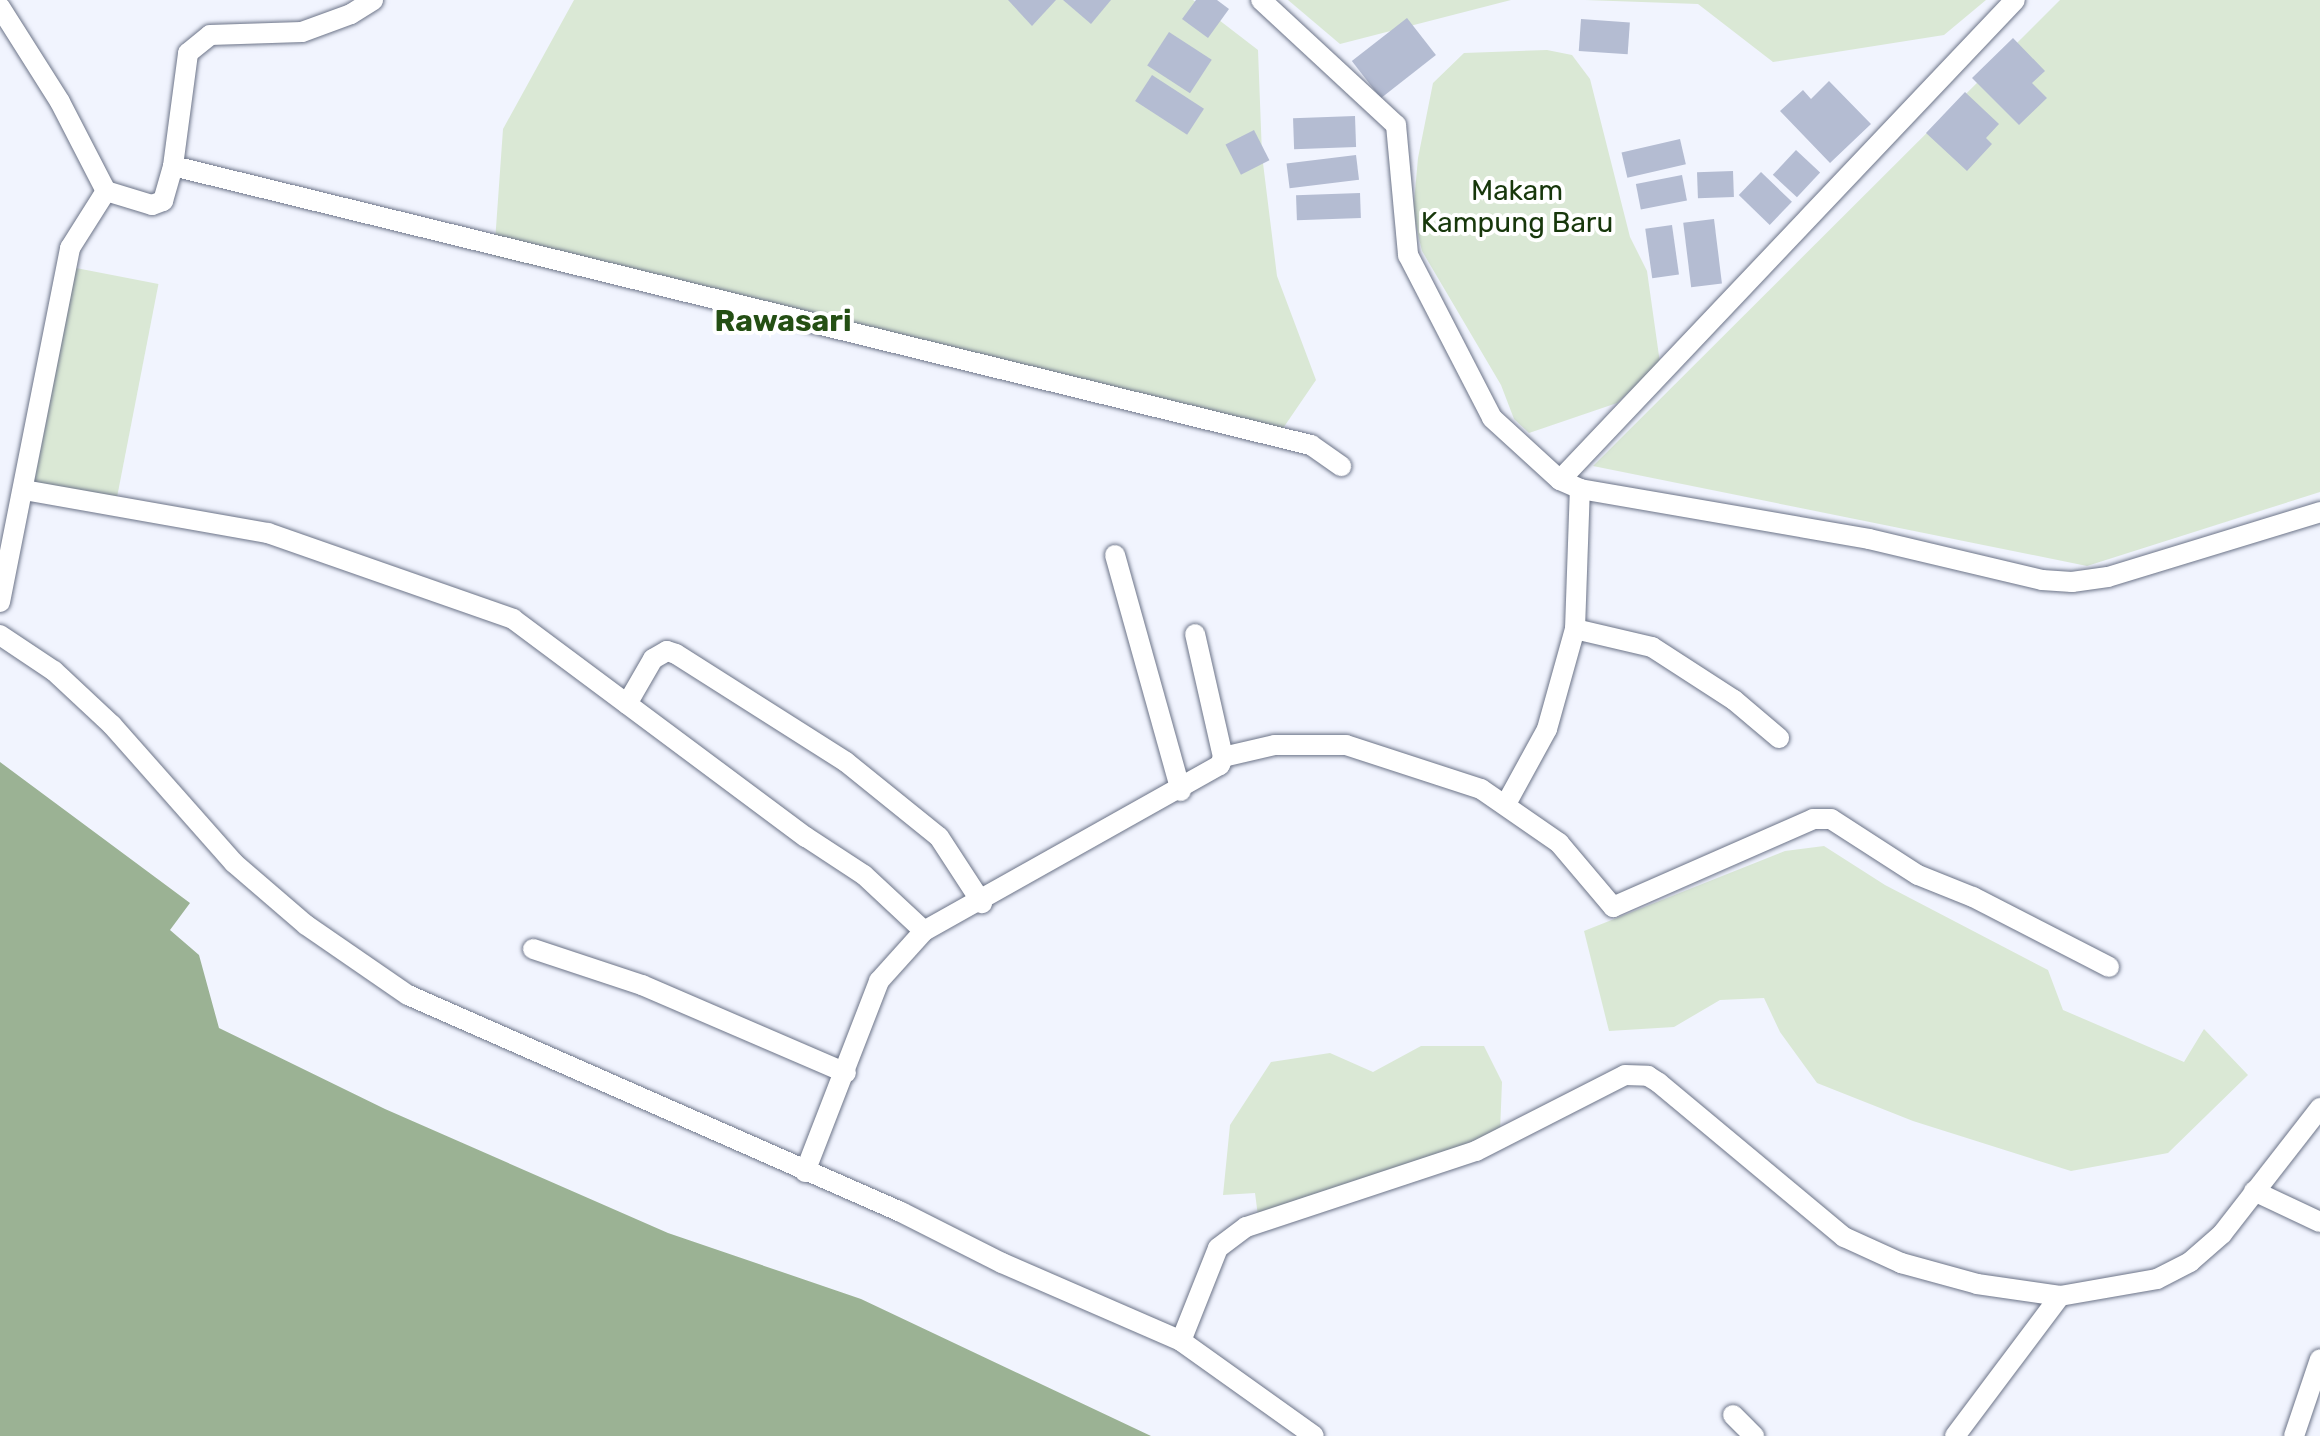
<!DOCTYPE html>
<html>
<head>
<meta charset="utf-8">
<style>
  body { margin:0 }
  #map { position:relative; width:2320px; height:1436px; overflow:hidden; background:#f1f4fe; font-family:Rubik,sans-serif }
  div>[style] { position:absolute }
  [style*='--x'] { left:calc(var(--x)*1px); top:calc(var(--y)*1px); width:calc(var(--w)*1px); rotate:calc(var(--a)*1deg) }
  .green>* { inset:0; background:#dae8d5; transform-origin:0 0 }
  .water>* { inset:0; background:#9bb294 }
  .building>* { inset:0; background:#b4bcd2; transform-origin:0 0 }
  .roads { filter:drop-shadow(0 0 2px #6c7488) drop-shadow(0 0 2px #6c7488) }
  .street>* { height:20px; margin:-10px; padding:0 10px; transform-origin:10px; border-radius:10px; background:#fff }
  span { translate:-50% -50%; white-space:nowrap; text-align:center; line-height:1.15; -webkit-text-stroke:8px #fff; paint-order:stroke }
  .park-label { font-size:28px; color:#17370b }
  .neighbourhood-label { font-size:30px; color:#244f14; font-weight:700 }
</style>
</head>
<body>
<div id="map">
  <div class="green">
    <i style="clip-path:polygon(574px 0,1193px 0,1258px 50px,1262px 155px,1277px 276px,1316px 380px,1275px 440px,494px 256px,503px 129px)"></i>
    <i style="clip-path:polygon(1288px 0,1511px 0,1340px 44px)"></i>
    <i style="clip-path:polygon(1585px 0,1986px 0,1944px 35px,1773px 62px,1698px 4px)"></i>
    <i style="clip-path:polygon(2060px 0,2320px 0,2320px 492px,2087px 566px,1593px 466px)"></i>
    <i style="clip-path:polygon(1547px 50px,1572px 55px,1590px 79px,1630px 237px,1647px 271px,1660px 363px,1617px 403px,1529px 433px,1514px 419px,1501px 385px,1422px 251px,1413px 213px,1418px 158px,1433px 83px,1464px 53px)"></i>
    <i style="left:76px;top:268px;width:84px;height:219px;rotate:11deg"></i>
    <i style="clip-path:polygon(1824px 846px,1885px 885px,2048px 970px,2063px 1010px,2184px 1062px,2204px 1029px,2248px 1075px,2168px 1153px,2071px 1171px,1913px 1121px,1817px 1083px,1780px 1032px,1764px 998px,1720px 1000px,1674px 1027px,1609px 1031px,1584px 931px,1785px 851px)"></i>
    <i style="clip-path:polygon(1421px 1046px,1484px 1046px,1502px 1082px,1500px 1132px,1466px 1148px,1258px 1216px,1255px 1193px,1223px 1195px,1230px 1125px,1271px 1062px,1330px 1053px,1373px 1072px)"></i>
  </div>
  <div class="water">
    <i style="clip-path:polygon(0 762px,190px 903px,170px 930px,199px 955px,219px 1028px,385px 1109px,668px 1233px,861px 1299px,1151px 1436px,0 1436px)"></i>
  </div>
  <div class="building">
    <i style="clip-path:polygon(1008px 0,1056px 0,1032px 26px)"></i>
    <i style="clip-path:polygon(1063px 0,1111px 0,1091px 24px)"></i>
    <i style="clip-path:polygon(1196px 0,1217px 0,1229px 9px,1208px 38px,1182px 19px)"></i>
    <i style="left:1407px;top:18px;width:47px;height:70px;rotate:52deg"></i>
    <i style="left:1581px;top:19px;width:49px;height:32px;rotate:4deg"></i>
    <i style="left:1169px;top:32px;width:51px;height:40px;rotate:33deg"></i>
    <i style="clip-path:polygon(2013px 38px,2045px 71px,2032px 83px,2047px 98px,2019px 125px,1972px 78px)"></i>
    <i style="left:1152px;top:75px;width:62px;height:31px;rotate:33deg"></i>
    <i style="clip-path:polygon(1829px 81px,1871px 124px,1830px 163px,1780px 111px,1803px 90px,1811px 99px)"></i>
    <i style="clip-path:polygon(1965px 92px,1999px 124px,1986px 138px,1992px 144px,1967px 171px,1926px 133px)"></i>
    <i style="left:1355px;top:116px;width:31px;height:62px;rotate:88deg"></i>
    <i style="left:1254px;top:130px;width:34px;height:32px;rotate:63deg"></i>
    <i style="left:1680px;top:139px;width:26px;height:60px;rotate:77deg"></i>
    <i style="left:1796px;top:150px;width:33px;height:34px;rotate:43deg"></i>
    <i style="left:1356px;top:155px;width:25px;height:70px;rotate:83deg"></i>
    <i style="left:1733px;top:171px;width:26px;height:36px;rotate:88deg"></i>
    <i style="left:1761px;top:172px;width:43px;height:32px;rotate:44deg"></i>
    <i style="left:1682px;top:175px;width:26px;height:47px;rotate:79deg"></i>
    <i style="left:1360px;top:193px;width:25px;height:64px;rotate:88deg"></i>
    <i style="left:1714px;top:219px;width:65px;height:31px;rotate:83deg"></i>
    <i style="left:1672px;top:225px;width:50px;height:27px;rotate:82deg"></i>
  </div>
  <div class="roads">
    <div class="street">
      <i style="--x:1261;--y:0;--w:184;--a:42.8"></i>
      <i style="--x:1396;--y:125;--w:131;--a:84.7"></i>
      <i style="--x:1408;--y:255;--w:183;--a:62.7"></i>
      <i style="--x:1492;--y:418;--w:92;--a:42.4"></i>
      <i style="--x:1560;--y:480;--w:22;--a:24"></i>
      <i style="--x:1580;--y:489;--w:293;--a:9.8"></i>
      <i style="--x:1869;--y:539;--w:178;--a:13.3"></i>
      <i style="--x:2042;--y:580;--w:30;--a:4"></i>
      <i style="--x:2072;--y:582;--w:36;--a:-8"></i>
      <i style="--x:2108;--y:577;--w:222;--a:-17"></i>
      <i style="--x:0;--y:7;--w:112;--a:57.7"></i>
      <i style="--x:60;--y:102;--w:100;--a:62.7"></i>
      <i style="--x:173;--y:166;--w:1172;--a:13.78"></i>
      <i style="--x:1311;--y:445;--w:37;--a:35"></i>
      <i style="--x:1560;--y:480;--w:661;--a:-46.53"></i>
      <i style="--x:24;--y:490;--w:248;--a:10"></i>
      <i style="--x:268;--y:533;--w:260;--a:19.3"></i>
      <i style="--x:513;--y:619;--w:365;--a:36.7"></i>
      <i style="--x:806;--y:837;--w:69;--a:33.2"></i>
      <i style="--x:864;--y:875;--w:82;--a:43"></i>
      <i style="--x:1115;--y:555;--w:245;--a:74.4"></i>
      <i style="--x:0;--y:602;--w:361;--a:-78.8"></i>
      <i style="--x:70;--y:248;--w:67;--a:-57.7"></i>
      <i style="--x:106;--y:191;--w:48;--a:16.9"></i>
      <i style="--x:152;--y:205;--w:12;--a:-20"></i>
      <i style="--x:163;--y:201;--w:36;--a:-74"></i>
      <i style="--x:173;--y:166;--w:114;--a:-82.4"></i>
      <i style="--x:188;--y:53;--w:28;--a:-39"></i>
      <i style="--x:210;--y:35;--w:92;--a:-1.9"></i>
      <i style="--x:302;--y:32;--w:52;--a:-20.2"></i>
      <i style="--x:351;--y:14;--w:26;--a:-32"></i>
      <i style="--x:1575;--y:629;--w:79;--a:13.2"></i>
      <i style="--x:1652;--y:647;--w:98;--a:32.9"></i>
      <i style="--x:1734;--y:700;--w:59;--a:40.2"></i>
      <i style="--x:0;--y:635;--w:65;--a:33.7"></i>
      <i style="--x:54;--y:671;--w:79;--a:43"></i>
      <i style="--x:112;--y:725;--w:184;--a:48.5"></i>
      <i style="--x:234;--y:863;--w:95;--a:40.7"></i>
      <i style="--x:306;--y:925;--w:124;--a:34.5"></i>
      <i style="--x:408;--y:995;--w:539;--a:23.76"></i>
      <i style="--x:901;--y:1212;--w:113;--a:26.8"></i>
      <i style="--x:1002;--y:1263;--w:195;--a:23.5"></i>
      <i style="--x:1181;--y:1341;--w:163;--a:35.5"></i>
      <i style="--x:627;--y:704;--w:52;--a:-60"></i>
      <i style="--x:653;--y:659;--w:16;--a:-30"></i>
      <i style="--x:667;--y:651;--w:9;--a:18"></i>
      <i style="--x:676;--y:654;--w:201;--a:32.4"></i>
      <i style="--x:846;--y:762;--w:119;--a:38.9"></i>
      <i style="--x:939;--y:837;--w:79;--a:56.9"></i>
      <i style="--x:1223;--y:757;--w:53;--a:-13"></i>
      <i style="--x:1275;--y:745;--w:71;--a:0"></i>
      <i style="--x:1346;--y:745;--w:142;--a:18.1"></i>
      <i style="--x:1481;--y:789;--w:95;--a:34.7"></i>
      <i style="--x:1559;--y:843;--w:84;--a:49.8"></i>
      <i style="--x:1613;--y:907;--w:219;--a:-23.7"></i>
      <i style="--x:1813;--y:819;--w:18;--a:0"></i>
      <i style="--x:1831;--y:819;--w:103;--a:32.8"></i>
      <i style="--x:1918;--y:875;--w:59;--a:21.8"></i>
      <i style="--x:1973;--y:897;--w:153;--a:27.2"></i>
      <i style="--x:1506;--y:804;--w:85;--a:-61.3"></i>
      <i style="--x:1547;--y:729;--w:104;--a:-74.4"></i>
      <i style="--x:1575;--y:629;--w:140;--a:-88"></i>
      <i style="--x:533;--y:949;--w:115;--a:18.3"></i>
      <i style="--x:642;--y:985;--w:222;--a:23.3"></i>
      <i style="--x:805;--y:1172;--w:205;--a:-68.8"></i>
      <i style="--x:879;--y:981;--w:67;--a:-48"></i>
      <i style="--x:924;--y:931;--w:339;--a:-29.3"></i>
      <i style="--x:1220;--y:765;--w:9;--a:-69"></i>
      <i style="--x:1223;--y:757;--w:126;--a:-102.8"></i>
      <i style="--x:2254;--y:1191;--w:73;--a:25.2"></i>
      <i style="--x:1181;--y:1341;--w:100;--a:-68.3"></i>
      <i style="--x:1218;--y:1248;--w:35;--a:-37"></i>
      <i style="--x:1246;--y:1227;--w:242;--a:-18.3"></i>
      <i style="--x:1476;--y:1151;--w:167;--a:-27"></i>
      <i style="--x:1625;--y:1075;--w:23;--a:2"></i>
      <i style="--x:1648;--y:1076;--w:13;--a:32"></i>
      <i style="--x:1659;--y:1083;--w:241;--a:39.8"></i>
      <i style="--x:1844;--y:1237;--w:63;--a:24.5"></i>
      <i style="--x:1901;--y:1263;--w:79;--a:15.4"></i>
      <i style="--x:1977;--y:1284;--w:84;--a:8.2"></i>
      <i style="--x:2060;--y:1296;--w:98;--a:-9.9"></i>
      <i style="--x:2157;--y:1279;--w:37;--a:-27"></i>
      <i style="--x:2190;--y:1262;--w:43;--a:-41.2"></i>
      <i style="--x:2222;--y:1234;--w:160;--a:-52.1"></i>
      <i style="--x:1733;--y:1415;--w:30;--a:45"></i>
      <i style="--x:1955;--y:1436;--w:175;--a:-53.1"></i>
      <i style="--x:2294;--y:1436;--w:81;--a:-71.3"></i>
    </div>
  </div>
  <div class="park-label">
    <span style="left:1517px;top:207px">Makam<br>Kampung Baru</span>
  </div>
  <div class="neighbourhood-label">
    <span style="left:783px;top:321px">Rawasari</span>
  </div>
</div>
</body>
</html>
